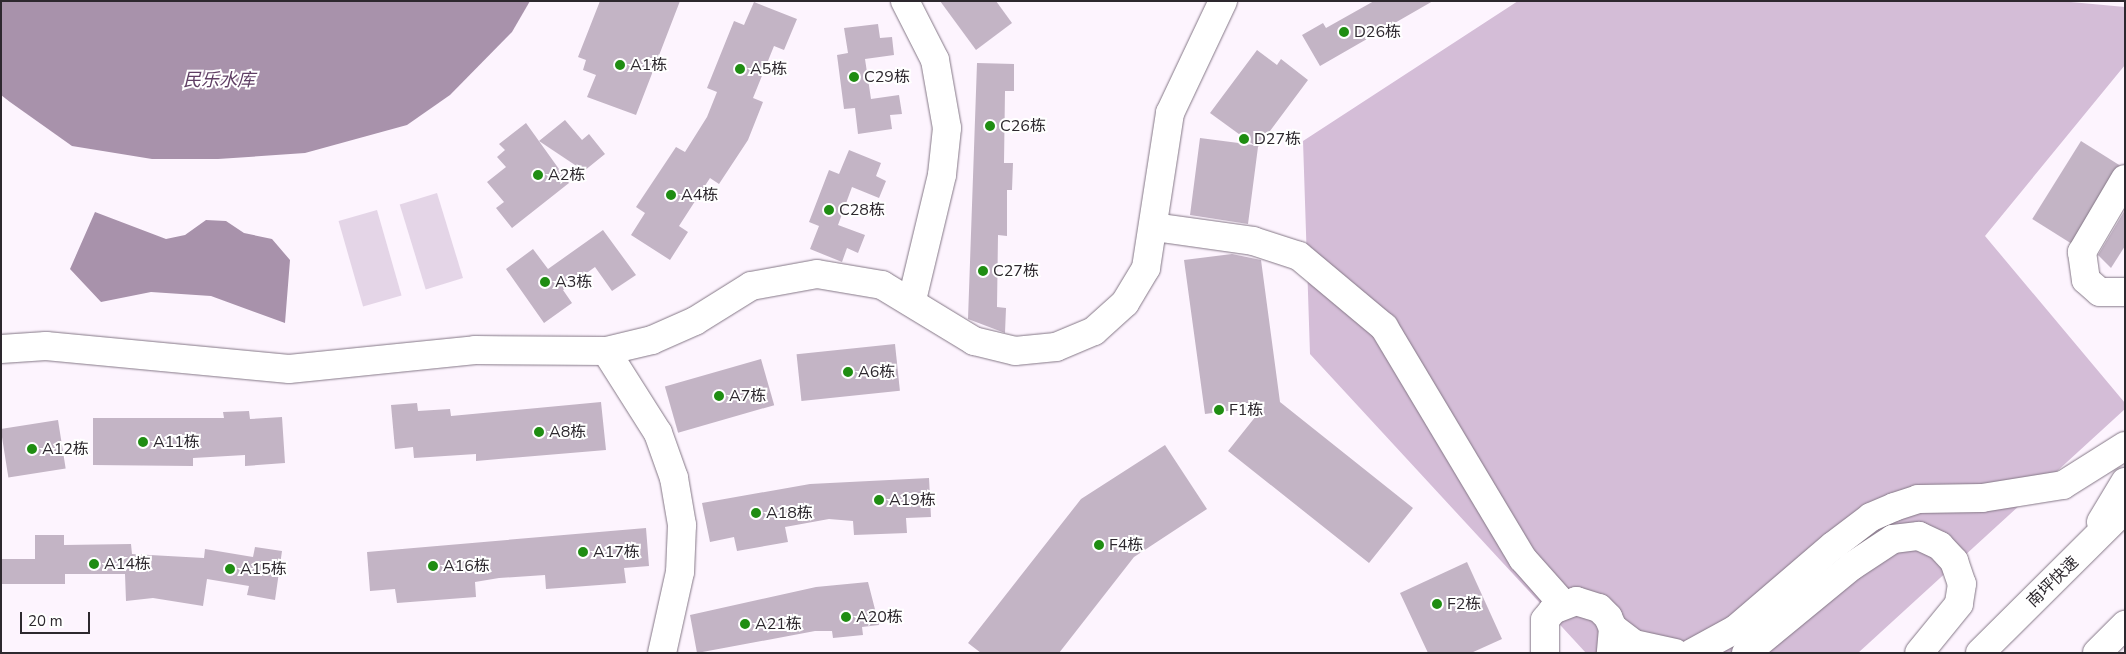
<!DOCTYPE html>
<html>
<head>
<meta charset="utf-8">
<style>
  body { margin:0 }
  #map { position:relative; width:2126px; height:654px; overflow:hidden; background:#fdf4fe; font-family:"Nunito Sans","Noto Sans SC",sans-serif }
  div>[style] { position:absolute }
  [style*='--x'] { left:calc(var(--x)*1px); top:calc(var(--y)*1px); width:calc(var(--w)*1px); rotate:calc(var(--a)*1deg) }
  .green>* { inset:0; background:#e4d5e7; transform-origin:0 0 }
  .forest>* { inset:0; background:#d4bdd7 }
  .water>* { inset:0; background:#a892ab }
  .building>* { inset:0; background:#c3b4c5; transform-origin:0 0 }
  .roads { filter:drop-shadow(0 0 1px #847786) drop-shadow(0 0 1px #847786) }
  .minor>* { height:28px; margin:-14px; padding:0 14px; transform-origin:14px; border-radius:14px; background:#fff }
  .highway>* { height:28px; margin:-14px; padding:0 14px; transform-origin:14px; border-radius:14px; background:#fff }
  .dots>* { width:14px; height:14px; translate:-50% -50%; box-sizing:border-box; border:2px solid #fff; border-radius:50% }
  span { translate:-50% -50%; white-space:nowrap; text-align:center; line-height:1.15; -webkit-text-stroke:4px #fff; paint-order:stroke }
  .poi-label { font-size:16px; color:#2d282e }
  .left { translate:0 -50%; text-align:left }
  .street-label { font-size:16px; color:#2d282e }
  .water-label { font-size:18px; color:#5f3e64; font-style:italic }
  .frame { position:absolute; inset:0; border:2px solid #2d282e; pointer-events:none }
  .scale { position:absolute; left:20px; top:612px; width:70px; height:22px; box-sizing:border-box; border:2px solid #2d282e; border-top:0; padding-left:6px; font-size:15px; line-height:18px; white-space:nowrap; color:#2d282e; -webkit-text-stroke:4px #fff; paint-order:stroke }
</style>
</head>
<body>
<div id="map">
  <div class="green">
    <i style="left:437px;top:193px;width:89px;height:39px;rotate:73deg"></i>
    <i style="left:377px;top:210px;width:89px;height:40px;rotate:74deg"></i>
  </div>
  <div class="forest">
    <i style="clip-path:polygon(1518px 1px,2060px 1px,2125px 7px,2125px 65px,1985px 236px,2125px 403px,2125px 409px,1858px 653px,1586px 653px,1310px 354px,1303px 141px)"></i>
  </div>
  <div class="water">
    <i style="clip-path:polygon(1px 1px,530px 1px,512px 32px,450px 95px,407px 125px,305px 153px,218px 159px,152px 159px,72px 146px,10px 102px,1px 95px)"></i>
    <i style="clip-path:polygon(95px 212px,166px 239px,185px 235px,206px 220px,226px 221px,244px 233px,272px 239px,290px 260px,285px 323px,211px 296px,151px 292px,101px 302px,70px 269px)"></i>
  </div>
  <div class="building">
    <i style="clip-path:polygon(600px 1px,680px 1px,636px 115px,587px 97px,596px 75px,583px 70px,586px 60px,578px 57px)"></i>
    <i style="clip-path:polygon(940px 1px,996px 1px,1012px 23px,976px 50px)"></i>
    <i style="clip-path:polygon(1374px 1px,1433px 1px,1320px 66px,1302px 35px,1323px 23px,1326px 28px)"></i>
    <i style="clip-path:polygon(754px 2px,797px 19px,784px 50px,774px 46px,753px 98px,763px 102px,748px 140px,719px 184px,710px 178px,679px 226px,688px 232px,670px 260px,631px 235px,645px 213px,636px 207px,676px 147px,685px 152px,707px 117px,717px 92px,707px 88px,734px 21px,744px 25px)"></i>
    <i style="clip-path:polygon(878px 24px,880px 38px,892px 37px,894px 55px,865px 59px,871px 99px,899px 95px,902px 114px,890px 115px,892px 129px,858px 134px,855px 108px,844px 109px,837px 55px,848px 53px,844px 28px)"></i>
    <i style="clip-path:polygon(1257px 50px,1277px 65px,1281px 59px,1308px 80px,1258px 147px,1248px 224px,1190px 215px,1200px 138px,1254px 145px,1210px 113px)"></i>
    <i style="clip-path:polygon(977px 63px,1014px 64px,1014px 91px,1005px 91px,1004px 163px,1013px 163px,1012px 190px,1007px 190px,1007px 236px,998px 235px,997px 307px,1006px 308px,1005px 333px,968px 319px)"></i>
    <i style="clip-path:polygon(565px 120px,582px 140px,589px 134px,605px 154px,584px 171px,539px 141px)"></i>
    <i style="clip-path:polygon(526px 123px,569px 183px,512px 228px,496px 208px,504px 202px,487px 182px,506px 167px,497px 157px,505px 150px,499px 144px)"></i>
    <i style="left:2081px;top:141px;width:46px;height:92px;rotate:32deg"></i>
    <i style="clip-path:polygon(849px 150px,881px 163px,876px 176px,886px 181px,879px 198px,852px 187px,838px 225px,865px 235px,858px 253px,847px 248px,842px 262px,810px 249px,819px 226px,809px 222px,829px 170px,839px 174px)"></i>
    <i style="clip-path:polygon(2125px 210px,2125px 246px,2111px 268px,2098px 255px)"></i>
    <i style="clip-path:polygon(603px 230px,636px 275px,612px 291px,595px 267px,563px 290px,572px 303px,544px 323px,506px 269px,533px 249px,548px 269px)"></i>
    <i style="clip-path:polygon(1232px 254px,1261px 260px,1280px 402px,1413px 508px,1369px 563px,1228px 451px,1264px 406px,1205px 414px,1184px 260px)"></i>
    <i style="left:895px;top:344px;width:47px;height:99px;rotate:84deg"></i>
    <i style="left:761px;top:359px;width:48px;height:100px;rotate:74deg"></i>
    <i style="clip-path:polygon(601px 402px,606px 450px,476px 461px,476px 454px,414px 458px,413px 447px,395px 449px,391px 405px,417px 403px,418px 411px,450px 409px,451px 416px)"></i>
    <i style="clip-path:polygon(249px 411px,250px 419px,282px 417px,285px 463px,245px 466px,245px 455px,193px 458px,193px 466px,93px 465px,93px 418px,224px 418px,223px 412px)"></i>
    <i style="left:58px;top:420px;width:49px;height:58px;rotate:81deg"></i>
    <i style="clip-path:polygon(1165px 445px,1207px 509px,1134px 557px,1059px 653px,981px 653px,968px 643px,1081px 499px)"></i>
    <i style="clip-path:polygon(929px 478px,931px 517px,906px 518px,907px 533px,854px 535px,853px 521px,829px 519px,785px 527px,788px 542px,737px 551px,734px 537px,710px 542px,702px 503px,810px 484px)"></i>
    <i style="clip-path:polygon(646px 528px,649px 566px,624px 568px,626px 583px,546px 589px,545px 575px,499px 578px,475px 582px,476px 597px,397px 603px,395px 589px,370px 591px,367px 552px)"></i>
    <i style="clip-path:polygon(35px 535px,64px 535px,64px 545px,131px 544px,132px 554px,204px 558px,205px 549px,253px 557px,255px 547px,282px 551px,275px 600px,247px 595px,249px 586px,207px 579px,203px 606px,153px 598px,126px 601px,125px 574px,65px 574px,65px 584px,1px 584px,1px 559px,35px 559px)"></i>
    <i style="clip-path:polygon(1467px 562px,1502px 639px,1471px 653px,1428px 653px,1400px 593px)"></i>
    <i style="clip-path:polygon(868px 582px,879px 625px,862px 627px,863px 635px,833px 638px,832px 631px,815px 631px,697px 653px,690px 615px,816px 587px)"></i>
  </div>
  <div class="roads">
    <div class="minor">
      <i style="--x:905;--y:1;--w:66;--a:63"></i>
      <i style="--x:935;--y:60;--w:69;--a:80"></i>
      <i style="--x:947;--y:128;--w:47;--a:96.1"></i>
      <i style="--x:942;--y:175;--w:129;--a:103.5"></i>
      <i style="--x:2125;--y:179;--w:85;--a:120.5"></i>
      <i style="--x:2082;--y:252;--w:28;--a:82"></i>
      <i style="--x:2086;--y:280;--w:18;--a:41"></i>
      <i style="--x:2100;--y:292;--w:25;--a:0"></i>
      <i style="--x:1154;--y:227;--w:100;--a:8"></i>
      <i style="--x:1253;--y:241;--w:48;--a:18.1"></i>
      <i style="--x:1299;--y:256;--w:111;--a:39.9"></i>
      <i style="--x:1384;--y:327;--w:270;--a:59.1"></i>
      <i style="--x:1523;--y:559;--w:60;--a:48.4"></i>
      <i style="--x:1;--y:349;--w:45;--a:-3.8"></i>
      <i style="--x:46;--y:346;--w:244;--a:5.4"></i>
      <i style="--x:289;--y:369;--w:187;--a:-5.8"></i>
      <i style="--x:475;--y:350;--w:131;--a:0.4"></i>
      <i style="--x:606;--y:351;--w:47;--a:-13.4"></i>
      <i style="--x:652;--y:340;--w:47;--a:-23.8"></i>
      <i style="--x:695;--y:321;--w:66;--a:-32"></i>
      <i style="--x:751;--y:286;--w:67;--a:-10.3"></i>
      <i style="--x:817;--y:274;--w:66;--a:9.6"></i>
      <i style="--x:882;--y:285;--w:108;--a:31.3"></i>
      <i style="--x:974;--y:341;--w:42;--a:13.7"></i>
      <i style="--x:1015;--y:351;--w:41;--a:-5.6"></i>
      <i style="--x:1056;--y:347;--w:41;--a:-22.8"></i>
      <i style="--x:1094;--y:331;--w:42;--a:-42.1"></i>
      <i style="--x:1125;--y:303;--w:41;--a:-59"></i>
      <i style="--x:1146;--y:268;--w:157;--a:-81.2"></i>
      <i style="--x:1170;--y:113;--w:124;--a:-64.7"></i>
      <i style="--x:606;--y:351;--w:97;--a:57.6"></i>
      <i style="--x:658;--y:433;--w:48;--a:70.4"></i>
      <i style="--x:674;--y:478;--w:48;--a:80.3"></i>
      <i style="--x:682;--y:525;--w:47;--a:92.4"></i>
      <i style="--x:680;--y:572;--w:83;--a:102.5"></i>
      <i style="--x:1613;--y:628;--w:26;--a:37"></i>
      <i style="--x:1634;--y:644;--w:42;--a:12.4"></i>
      <i style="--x:1545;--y:653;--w:33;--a:-90"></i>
      <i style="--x:1545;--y:620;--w:13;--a:-51"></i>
      <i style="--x:1553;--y:610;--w:25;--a:-21"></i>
      <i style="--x:1576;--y:601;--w:24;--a:17"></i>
      <i style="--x:1599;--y:608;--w:13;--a:45"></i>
      <i style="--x:1608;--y:617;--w:12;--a:66"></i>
      <i style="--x:1613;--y:628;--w:25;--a:95"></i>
      <i style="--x:1692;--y:653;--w:50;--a:-28.6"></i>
      <i style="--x:1736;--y:629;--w:128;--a:-40.6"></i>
      <i style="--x:1746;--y:653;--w:137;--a:-39.4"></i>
    </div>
    <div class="highway">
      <i style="--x:2101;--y:522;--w:47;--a:-59"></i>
      <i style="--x:1833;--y:546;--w:48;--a:-37.3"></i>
      <i style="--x:1871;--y:517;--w:25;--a:-23"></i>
      <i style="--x:1894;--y:507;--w:25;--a:-18"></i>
      <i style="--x:1918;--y:499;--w:64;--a:-0.9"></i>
      <i style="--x:1982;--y:498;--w:82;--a:-9.1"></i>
      <i style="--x:2063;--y:485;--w:73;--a:-32.2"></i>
      <i style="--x:1852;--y:566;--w:49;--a:-33.4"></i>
      <i style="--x:1893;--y:539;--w:26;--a:-7"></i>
      <i style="--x:1919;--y:536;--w:23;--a:25"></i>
      <i style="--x:1940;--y:546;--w:21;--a:47"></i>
      <i style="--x:1954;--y:561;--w:24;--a:71"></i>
      <i style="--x:1962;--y:584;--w:20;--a:99"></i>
      <i style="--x:1959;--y:604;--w:63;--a:129.2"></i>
      <i style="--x:1980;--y:653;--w:204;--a:-44.8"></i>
      <i style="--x:2097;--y:653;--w:40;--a:-45"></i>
    </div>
  </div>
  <div class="dots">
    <i style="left:1344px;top:32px;background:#1f8d12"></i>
    <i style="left:620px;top:65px;background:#1f8d12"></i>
    <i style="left:740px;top:69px;background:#1f8d12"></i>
    <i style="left:854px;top:77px;background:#1f8d12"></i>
    <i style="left:990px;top:126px;background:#1f8d12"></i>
    <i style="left:1244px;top:139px;background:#1f8d12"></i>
    <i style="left:538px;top:175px;background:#1f8d12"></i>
    <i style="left:671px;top:195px;background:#1f8d12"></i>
    <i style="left:829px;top:210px;background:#1f8d12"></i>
    <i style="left:983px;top:271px;background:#1f8d12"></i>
    <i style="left:545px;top:282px;background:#1f8d12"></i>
    <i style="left:848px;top:372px;background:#1f8d12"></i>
    <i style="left:719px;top:396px;background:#1f8d12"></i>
    <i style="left:1219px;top:410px;background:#1f8d12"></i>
    <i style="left:539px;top:432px;background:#1f8d12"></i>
    <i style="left:143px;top:442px;background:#1f8d12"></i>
    <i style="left:32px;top:449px;background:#1f8d12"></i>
    <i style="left:879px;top:500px;background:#1f8d12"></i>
    <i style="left:756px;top:513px;background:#1f8d12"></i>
    <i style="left:1099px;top:545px;background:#1f8d12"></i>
    <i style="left:583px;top:552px;background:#1f8d12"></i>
    <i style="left:94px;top:564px;background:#1f8d12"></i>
    <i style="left:433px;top:566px;background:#1f8d12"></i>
    <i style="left:230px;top:569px;background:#1f8d12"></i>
    <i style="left:1437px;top:604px;background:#1f8d12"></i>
    <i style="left:846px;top:617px;background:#1f8d12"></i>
    <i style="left:745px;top:624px;background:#1f8d12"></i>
  </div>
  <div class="poi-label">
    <span class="left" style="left:1354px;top:32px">D26栋</span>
    <span class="left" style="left:630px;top:65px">A1栋</span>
    <span class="left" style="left:750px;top:69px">A5栋</span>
    <span class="left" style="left:864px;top:77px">C29栋</span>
    <span class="left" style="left:1000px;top:126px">C26栋</span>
    <span class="left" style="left:1254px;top:139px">D27栋</span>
    <span class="left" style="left:548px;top:175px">A2栋</span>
    <span class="left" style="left:681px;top:195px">A4栋</span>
    <span class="left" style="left:839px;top:210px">C28栋</span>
    <span class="left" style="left:993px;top:271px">C27栋</span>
    <span class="left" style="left:555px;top:282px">A3栋</span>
    <span class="left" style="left:858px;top:372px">A6栋</span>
    <span class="left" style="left:729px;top:396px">A7栋</span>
    <span class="left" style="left:1229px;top:410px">F1栋</span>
    <span class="left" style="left:549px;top:432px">A8栋</span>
    <span class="left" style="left:153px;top:442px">A11栋</span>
    <span class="left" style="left:42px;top:449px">A12栋</span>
    <span class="left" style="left:889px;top:500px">A19栋</span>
    <span class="left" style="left:766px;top:513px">A18栋</span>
    <span class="left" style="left:1109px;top:545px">F4栋</span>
    <span class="left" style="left:593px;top:552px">A17栋</span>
    <span class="left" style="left:104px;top:564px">A14栋</span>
    <span class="left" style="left:443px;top:566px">A16栋</span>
    <span class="left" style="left:240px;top:569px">A15栋</span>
    <span class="left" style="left:1447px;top:604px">F2栋</span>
    <span class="left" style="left:856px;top:617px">A20栋</span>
    <span class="left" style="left:755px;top:624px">A21栋</span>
  </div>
  <div class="street-label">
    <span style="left:2053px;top:582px;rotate:-44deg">南坪快速</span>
  </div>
  <div class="water-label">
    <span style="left:219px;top:80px">民乐水库</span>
  </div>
  <div class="frame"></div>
  <div class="scale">20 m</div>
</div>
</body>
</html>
